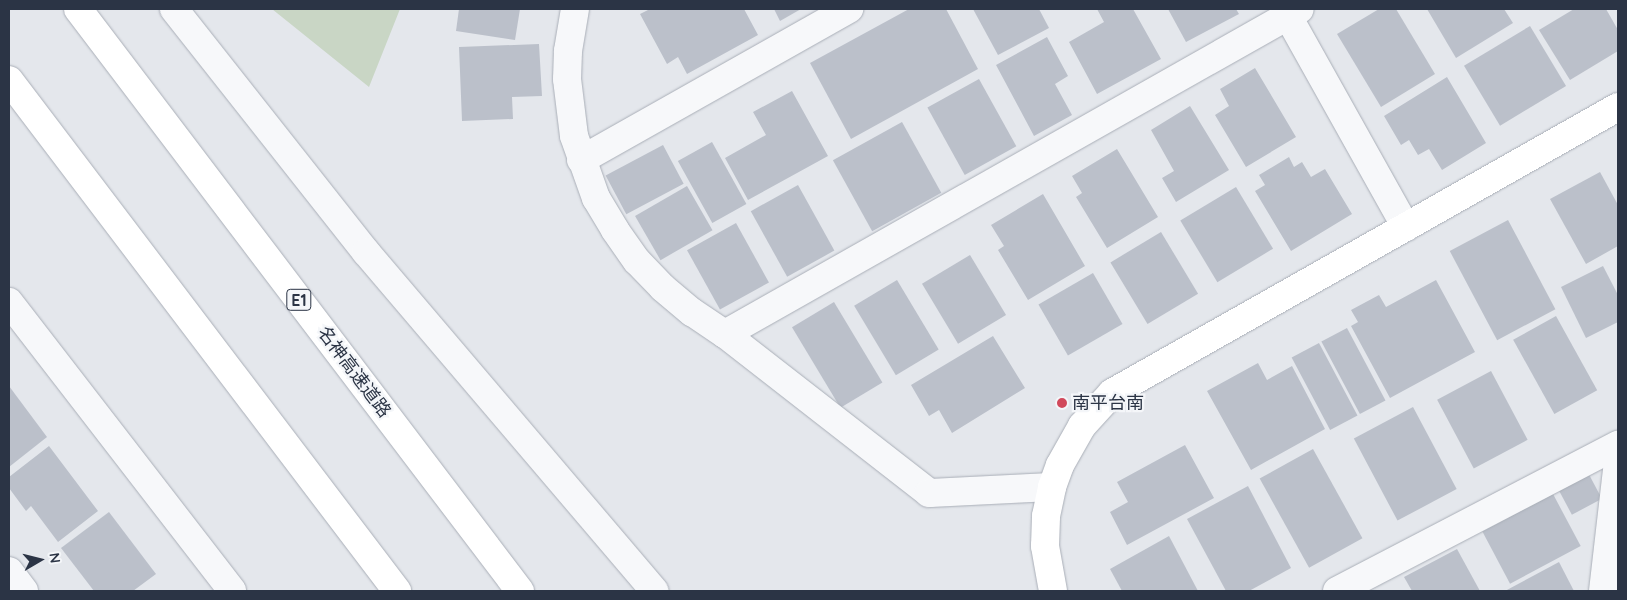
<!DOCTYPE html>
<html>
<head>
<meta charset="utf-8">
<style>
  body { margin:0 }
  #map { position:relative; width:1627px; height:600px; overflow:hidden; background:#e4e7ec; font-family:Quicksand,"Noto Sans JP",sans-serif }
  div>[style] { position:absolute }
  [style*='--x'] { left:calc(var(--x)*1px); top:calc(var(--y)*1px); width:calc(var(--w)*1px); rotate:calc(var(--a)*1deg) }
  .green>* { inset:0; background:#c9d6c5 }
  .building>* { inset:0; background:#bbc0ca; transform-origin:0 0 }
  .roads { filter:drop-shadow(0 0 1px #a9aeb7) drop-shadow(0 0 1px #a9aeb7) }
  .street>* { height:28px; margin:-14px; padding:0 14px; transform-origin:14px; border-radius:14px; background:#f7f8fa }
  .secondary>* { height:28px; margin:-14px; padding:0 14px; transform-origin:14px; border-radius:14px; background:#fff }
  .highway>* { height:28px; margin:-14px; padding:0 14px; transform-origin:14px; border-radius:14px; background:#fff }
  .dots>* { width:14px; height:14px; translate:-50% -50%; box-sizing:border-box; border:2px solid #f4f6f9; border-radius:50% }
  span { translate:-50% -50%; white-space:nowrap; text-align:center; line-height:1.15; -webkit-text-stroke:4.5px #f4f6f9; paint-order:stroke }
  .shield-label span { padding:1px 4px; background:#f4f6f9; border:1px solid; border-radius:4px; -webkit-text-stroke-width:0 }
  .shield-label { font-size:16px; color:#2b3445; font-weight:700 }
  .street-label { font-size:18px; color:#2b3445 }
  .poi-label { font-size:18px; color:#2b3445 }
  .left { translate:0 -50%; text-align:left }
  .frame { position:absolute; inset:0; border:10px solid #2b3445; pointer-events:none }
  .north { position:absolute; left:15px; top:535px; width:50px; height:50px; -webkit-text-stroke:4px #f4f6f9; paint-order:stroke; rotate:82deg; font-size:14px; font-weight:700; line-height:20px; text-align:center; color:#2b3445 }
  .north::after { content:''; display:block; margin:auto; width:18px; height:22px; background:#2b3445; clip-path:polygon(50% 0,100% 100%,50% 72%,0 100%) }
</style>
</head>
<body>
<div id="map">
  <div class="green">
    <i style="clip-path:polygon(272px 9px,271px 9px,400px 9px,369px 87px)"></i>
  </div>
  <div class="building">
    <i style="clip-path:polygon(459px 9px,520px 9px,515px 40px,456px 31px)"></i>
    <i style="clip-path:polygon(650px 9px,744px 9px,758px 35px,687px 74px,678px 57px,667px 64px,640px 14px)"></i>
    <i style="clip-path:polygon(774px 9px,801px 9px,780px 21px)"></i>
    <i style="clip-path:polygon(909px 9px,946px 9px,978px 69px,851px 139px,810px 63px)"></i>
    <i style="clip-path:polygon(973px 9px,1039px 9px,1049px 28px,998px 55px)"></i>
    <i style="clip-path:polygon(1097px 9px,1133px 9px,1161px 59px,1097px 94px,1069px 42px,1104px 22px)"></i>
    <i style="clip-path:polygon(1168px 9px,1236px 9px,1239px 14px,1186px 42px)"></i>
    <i style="clip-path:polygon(1379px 9px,1396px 9px,1435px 74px,1381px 107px,1337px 34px)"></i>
    <i style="clip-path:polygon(1427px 9px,1504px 9px,1513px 23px,1456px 58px)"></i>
    <i style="clip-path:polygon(1574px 9px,1606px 9px,1618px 30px,1618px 51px,1570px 80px,1539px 30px)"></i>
    <i style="left:1530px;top:26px;width:70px;height:77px;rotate:59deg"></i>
    <i style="clip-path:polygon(1047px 37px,1068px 76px,1055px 84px,1072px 115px,1034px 136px,996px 65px)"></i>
    <i style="clip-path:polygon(539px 44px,542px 96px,512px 97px,513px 119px,462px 121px,459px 47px)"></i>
    <i style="clip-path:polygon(1255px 68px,1296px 137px,1246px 167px,1215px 115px,1229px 106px,1220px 89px)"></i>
    <i style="clip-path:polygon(1447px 77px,1486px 143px,1442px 170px,1429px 149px,1418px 155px,1409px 140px,1401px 145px,1384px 116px)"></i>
    <i style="left:979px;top:79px;width:77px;height:59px;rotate:61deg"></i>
    <i style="clip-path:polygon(792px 91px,828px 156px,748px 200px,725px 158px,766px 135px,753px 112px)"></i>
    <i style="clip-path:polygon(1190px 106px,1229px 170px,1176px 202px,1162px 178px,1174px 171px,1151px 130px)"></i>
    <i style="left:902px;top:122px;width:81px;height:79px;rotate:61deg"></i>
    <i style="left:712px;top:142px;width:71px;height:39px;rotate:61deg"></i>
    <i style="left:663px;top:145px;width:44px;height:65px;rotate:62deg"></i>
    <i style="clip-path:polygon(1117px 149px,1158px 217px,1107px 248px,1076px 197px,1082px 193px,1072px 176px)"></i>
    <i style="clip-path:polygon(1289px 157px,1294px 167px,1302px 162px,1311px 177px,1325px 169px,1352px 214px,1291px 251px,1255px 191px,1265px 185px,1259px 175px)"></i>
    <i style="clip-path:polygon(1600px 172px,1618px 205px,1618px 246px,1586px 264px,1550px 199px)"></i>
    <i style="left:798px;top:185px;width:75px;height:54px;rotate:61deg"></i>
    <i style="left:687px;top:186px;width:51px;height:60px;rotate:60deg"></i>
    <i style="left:1236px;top:187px;width:72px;height:65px;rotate:59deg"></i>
    <i style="clip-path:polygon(1043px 194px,1085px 266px,1028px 300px,998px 250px,1004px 246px,991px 225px)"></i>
    <i style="left:1508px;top:220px;width:101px;height:66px;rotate:62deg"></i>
    <i style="left:736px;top:223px;width:68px;height:56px;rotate:61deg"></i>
    <i style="left:1161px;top:232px;width:72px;height:59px;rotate:59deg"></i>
    <i style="left:970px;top:255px;width:70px;height:56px;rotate:59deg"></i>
    <i style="clip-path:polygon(1603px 266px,1618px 295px,1618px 322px,1586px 338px,1561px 287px)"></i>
    <i style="left:1093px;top:273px;width:59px;height:63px;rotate:60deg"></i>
    <i style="left:897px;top:280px;width:81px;height:50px;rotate:59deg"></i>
    <i style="clip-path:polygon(1436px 280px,1475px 352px,1390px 398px,1351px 326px,1358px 322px,1351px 310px,1379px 295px,1386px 307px)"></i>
    <i style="left:834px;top:302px;width:94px;height:49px;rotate:59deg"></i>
    <i style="left:1556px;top:316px;width:85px;height:49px;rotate:61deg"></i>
    <i style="left:1347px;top:328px;width:82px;height:29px;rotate:62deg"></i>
    <i style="clip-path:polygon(993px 336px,1025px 388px,952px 433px,939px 410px,929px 416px,911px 385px)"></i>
    <i style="left:1319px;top:343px;width:82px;height:31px;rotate:62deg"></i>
    <i style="clip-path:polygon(1258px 363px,1267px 380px,1292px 366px,1325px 429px,1251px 470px,1207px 391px)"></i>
    <i style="left:1491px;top:371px;width:78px;height:61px;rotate:62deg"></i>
    <i style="clip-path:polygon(9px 386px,47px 437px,9px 467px)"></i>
    <i style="left:1413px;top:407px;width:93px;height:67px;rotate:62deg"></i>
    <i style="clip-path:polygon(1185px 445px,1214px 498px,1127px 545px,1110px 512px,1128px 502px,1117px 482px)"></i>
    <i style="clip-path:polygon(49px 446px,98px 511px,58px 542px,31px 506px,26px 511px,9px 488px,9px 477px)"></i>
    <i style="left:1313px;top:449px;width:102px;height:61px;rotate:61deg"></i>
    <i style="left:1585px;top:467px;width:36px;height:34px;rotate:62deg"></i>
    <i style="clip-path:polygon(1248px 486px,1291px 568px,1249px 591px,1226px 591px,1187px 519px)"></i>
    <i style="left:1553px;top:494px;width:59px;height:80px;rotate:62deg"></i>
    <i style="clip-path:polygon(109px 512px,156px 574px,133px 591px,94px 591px,61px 548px)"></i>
    <i style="clip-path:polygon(1169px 536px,1198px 591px,1122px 591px,1110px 569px)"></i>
    <i style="clip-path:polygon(1457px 549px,1480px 591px,1412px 591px,1404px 577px)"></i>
    <i style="clip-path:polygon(1559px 562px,1574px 591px,1505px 591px)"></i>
  </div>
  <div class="roads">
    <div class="street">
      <i style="--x:174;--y:9;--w:310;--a:51.7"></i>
      <i style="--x:366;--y:252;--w:445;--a:49.6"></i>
      <i style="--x:575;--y:9;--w:43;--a:99.5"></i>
      <i style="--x:568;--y:51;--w:28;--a:92"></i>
      <i style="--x:567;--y:79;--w:57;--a:83"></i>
      <i style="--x:574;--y:136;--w:66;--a:70.5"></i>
      <i style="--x:596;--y:198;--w:37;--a:59"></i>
      <i style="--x:615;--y:230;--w:38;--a:55"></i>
      <i style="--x:637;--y:261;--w:37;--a:46"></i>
      <i style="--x:663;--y:288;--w:38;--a:40"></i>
      <i style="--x:692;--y:312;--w:40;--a:34"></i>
      <i style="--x:725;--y:334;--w:259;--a:37.9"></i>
      <i style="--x:929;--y:493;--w:123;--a:-2.8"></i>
      <i style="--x:1284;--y:9;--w:250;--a:60.8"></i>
      <i style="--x:581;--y:160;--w:308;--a:-29.4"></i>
      <i style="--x:9;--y:302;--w:365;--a:52.3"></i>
      <i style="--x:725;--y:334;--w:660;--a:-29.48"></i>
      <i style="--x:9;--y:571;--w:25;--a:53"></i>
      <i style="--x:1337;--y:591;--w:317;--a:-27.5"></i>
      <i style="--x:1603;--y:591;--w:130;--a:-83.4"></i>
    </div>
    <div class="secondary">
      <i style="--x:1053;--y:591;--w:46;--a:-100.1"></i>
      <i style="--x:1045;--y:546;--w:30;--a:-88"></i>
      <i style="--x:1046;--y:516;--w:30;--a:-78"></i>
      <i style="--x:1052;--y:487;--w:23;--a:-70"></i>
      <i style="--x:1060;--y:465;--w:45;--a:-60.6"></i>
      <i style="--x:1082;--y:426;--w:45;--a:-47.7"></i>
      <i style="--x:1112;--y:393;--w:581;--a:-29.48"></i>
    </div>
    <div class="highway">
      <i style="--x:78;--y:9;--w:731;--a:52.79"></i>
      <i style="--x:9;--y:80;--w:642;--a:52.79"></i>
    </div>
  </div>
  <div class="dots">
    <i style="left:1062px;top:403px;background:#d1495b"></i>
  </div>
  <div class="shield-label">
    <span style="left:299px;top:300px">E1</span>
  </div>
  <div class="street-label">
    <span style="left:354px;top:372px;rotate:53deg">名神高速道路</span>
  </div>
  <div class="poi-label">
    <span class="left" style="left:1072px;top:403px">南平台南</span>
  </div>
  <div class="frame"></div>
  <div class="north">N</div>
</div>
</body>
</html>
